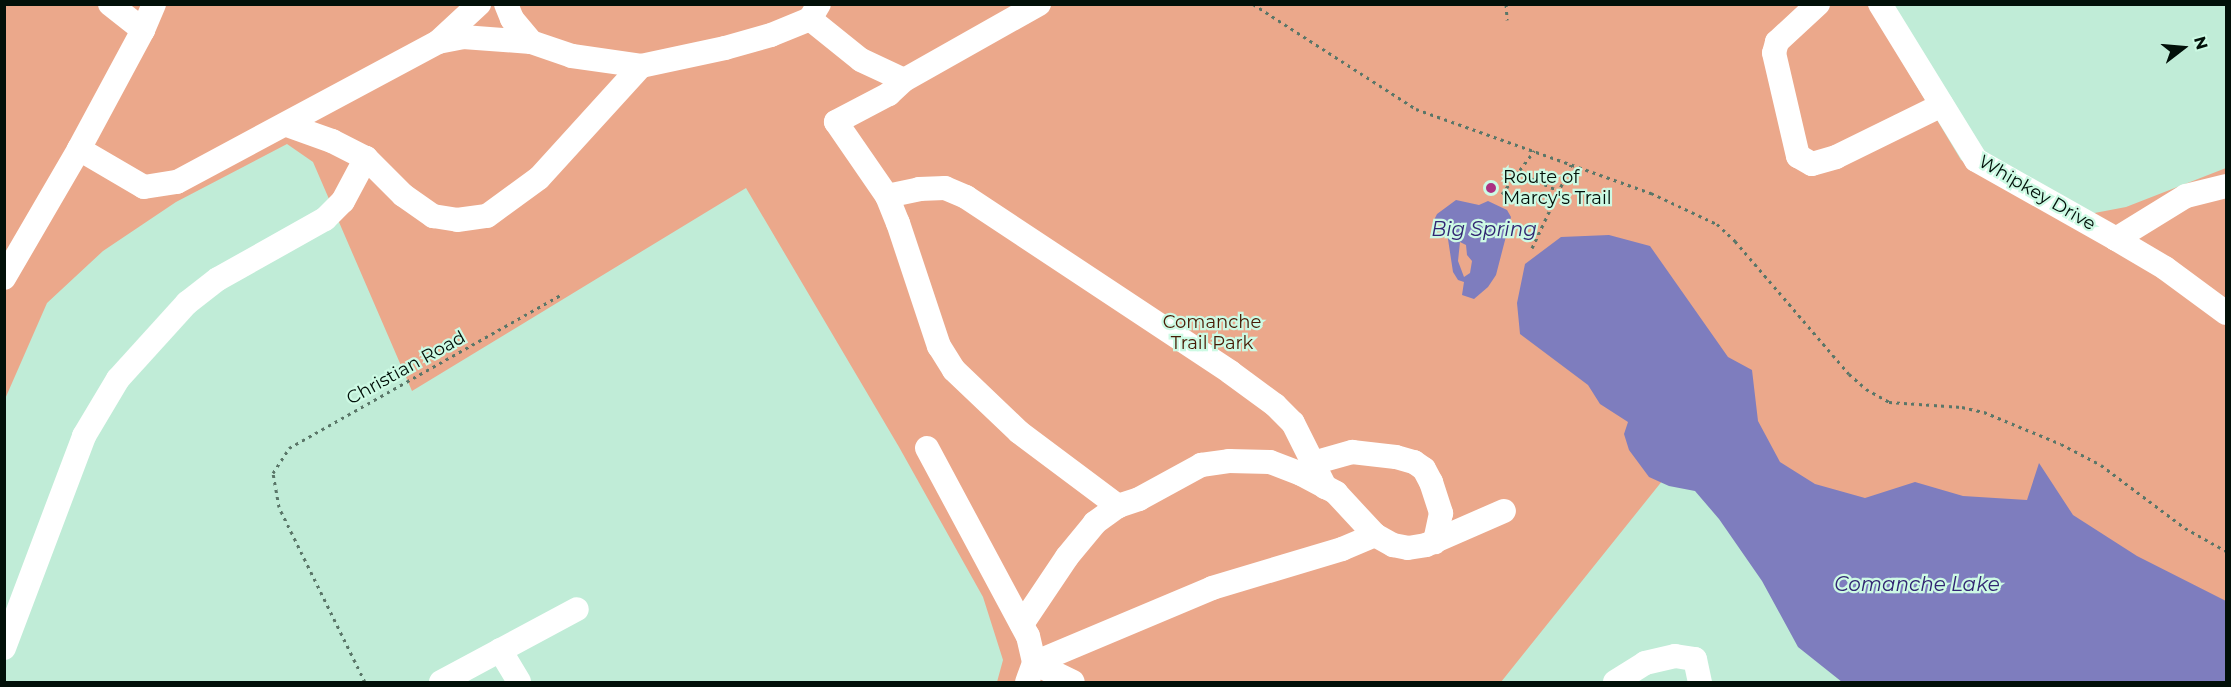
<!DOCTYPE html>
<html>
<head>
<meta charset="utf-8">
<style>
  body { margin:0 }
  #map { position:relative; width:2231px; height:687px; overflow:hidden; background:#c0ecd7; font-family:Montserrat,sans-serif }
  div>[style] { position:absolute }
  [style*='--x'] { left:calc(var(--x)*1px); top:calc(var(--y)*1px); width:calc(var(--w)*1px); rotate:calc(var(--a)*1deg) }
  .green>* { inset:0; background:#eba88b }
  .water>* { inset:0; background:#7e7dbe }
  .path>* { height:3px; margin-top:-1.5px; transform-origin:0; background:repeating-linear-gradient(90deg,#5a7668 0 3px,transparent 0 7.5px) }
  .minor>* { height:24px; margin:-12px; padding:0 12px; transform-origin:12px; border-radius:12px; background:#fff }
  .dots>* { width:16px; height:16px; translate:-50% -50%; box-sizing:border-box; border:3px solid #cdfae4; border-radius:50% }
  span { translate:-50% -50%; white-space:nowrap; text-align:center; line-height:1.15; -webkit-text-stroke:4.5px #cdfae4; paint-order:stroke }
  .poi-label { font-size:18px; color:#021009 }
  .left { translate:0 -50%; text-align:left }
  .street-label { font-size:18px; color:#021009 }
  .park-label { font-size:18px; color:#471a04 }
  .water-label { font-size:20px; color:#312572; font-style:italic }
  .frame { position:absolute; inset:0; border:6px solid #021009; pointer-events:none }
  .north { position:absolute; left:2153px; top:18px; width:60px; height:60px; -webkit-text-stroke:4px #cdfae4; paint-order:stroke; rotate:74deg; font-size:16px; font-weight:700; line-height:24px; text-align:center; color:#021009 }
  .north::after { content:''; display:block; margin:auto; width:21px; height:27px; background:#021009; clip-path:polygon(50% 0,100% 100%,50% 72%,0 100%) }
</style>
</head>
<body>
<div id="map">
  <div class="green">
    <i style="clip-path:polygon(5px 5px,1868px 5px,1961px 160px,2063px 219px,2126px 207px,2226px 168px,2226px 620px,1827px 518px,1687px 450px,1501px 682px,997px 682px,1003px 660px,983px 597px,899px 447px,746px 188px,412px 391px,313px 162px,287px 144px,176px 202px,103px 251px,47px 303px,5px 399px)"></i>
  </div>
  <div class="water">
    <i style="clip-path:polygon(evenodd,1456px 200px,1479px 205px,1488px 201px,1507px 210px,1511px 217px,1496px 275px,1488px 287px,1474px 299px,1462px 295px,1464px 282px,1458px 280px,1453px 272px,1446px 226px,1439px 219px,1434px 220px,1437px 214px,1456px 200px,1460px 242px,1466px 245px,1467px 255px,1472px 261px,1470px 273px,1464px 277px,1458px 261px,1460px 242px)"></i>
    <i style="clip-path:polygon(1609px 235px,1650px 246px,1728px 357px,1752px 370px,1758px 421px,1780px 462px,1815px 484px,1865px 498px,1915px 482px,1963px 496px,2027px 500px,2039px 463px,2073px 515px,2137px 556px,2226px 601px,2226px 682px,1842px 682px,1798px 647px,1762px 581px,1719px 519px,1695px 491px,1669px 486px,1649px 477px,1629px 450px,1624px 434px,1628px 422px,1600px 404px,1588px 385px,1520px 334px,1517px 303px,1525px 264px,1561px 237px)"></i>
  </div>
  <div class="path">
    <i style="--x:1253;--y:4;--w:194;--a:32.8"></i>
    <i style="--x:1416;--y:109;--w:250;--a:19.7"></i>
    <i style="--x:1651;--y:193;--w:73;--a:25.2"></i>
    <i style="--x:1717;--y:224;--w:25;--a:43"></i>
    <i style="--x:1735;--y:241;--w:175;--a:49.4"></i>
    <i style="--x:1849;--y:374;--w:23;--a:41"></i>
    <i style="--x:1866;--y:389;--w:26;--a:29"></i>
    <i style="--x:1889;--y:402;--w:73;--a:3.9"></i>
    <i style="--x:1962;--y:407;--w:23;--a:13"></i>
    <i style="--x:1984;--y:412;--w:83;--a:22.6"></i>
    <i style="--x:2061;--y:444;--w:45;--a:27.7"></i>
    <i style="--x:2101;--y:465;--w:105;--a:36.9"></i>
    <i style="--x:2185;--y:528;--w:47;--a:29.3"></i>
    <i style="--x:1506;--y:4;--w:16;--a:86"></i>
    <i style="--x:1517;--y:172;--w:46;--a:24.3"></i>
    <i style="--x:1502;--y:194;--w:54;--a:-53.3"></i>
    <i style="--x:1532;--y:248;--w:92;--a:-64.8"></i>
    <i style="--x:365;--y:682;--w:195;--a:-116.2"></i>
    <i style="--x:279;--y:507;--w:35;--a:-100"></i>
    <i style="--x:273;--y:473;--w:30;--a:-57"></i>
    <i style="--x:289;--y:448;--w:313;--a:-29.4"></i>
  </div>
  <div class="minor">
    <i style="--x:110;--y:4;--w:42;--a:38.2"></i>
    <i style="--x:506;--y:4;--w:16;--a:68"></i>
    <i style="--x:512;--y:19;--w:30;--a:50"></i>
    <i style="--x:531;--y:42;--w:43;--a:18.9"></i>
    <i style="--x:572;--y:56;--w:70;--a:8.2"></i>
    <i style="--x:1039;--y:4;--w:155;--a:150.6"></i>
    <i style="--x:904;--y:80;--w:21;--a:137"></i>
    <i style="--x:889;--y:94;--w:60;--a:152.2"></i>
    <i style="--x:836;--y:122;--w:90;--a:55.4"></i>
    <i style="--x:887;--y:196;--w:33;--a:-12"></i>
    <i style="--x:919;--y:189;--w:26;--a:-2"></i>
    <i style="--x:945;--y:188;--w:23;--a:23"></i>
    <i style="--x:966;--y:197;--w:317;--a:33.5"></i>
    <i style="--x:1230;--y:372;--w:56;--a:36.3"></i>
    <i style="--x:1275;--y:405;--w:25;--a:45"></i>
    <i style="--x:1293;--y:423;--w:72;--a:63.4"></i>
    <i style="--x:1818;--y:4;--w:56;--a:137.2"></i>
    <i style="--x:1777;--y:42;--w:11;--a:105"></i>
    <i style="--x:1774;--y:53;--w:106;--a:76.9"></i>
    <i style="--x:1798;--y:156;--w:16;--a:30"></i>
    <i style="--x:1812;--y:164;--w:25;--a:-16"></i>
    <i style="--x:1836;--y:157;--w:118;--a:-26.1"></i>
    <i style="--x:1880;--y:4;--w:183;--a:58.4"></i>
    <i style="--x:1976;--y:160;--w:161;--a:29.4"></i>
    <i style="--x:2116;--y:239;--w:82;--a:-31.6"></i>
    <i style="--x:2186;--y:196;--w:41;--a:-14"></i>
    <i style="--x:810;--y:19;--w:65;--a:38.8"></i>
    <i style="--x:861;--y:60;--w:47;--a:24.9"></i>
    <i style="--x:438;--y:42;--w:25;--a:-11"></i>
    <i style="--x:463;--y:37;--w:68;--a:4.2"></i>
    <i style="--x:287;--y:125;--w:48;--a:19.6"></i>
    <i style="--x:332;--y:141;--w:38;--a:27"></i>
    <i style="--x:366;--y:158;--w:52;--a:45"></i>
    <i style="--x:403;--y:195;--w:37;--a:35"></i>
    <i style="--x:433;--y:216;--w:24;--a:9"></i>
    <i style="--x:457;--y:220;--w:30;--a:-8"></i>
    <i style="--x:487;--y:216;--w:64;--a:-36.2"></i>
    <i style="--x:539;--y:178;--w:151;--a:-47.7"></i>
    <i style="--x:641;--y:66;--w:86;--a:-12.1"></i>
    <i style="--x:725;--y:48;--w:48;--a:-15.8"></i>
    <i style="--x:771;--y:35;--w:42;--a:-22.3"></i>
    <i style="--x:810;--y:19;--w:17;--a:-59"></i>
    <i style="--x:79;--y:149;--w:75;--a:30.3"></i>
    <i style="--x:144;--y:187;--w:33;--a:-9"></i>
    <i style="--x:177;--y:182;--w:296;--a:-28.2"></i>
    <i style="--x:438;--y:42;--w:56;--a:-42.8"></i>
    <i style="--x:887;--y:196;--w:29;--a:68"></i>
    <i style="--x:898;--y:223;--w:130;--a:71.6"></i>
    <i style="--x:939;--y:346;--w:28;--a:58"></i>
    <i style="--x:954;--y:370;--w:90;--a:43.6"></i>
    <i style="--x:1019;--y:432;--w:124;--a:36.8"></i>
    <i style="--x:1118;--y:506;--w:29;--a:144"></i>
    <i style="--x:1095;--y:523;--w:44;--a:129.5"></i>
    <i style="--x:1067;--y:557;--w:81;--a:123.9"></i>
    <i style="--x:2116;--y:239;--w:57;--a:30.6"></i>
    <i style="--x:2165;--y:268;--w:76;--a:36.4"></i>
    <i style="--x:4;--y:278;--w:149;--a:-59.8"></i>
    <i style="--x:79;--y:149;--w:135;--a:-61.7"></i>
    <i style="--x:143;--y:30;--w:28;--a:-67"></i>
    <i style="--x:927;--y:448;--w:213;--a:61.8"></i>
    <i style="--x:1028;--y:636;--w:28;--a:77"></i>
    <i style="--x:1034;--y:663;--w:20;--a:110"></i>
    <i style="--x:1313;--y:463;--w:41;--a:-15.8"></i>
    <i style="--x:1352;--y:452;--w:44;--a:6.5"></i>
    <i style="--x:1396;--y:457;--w:19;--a:16"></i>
    <i style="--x:1414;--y:462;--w:12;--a:35"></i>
    <i style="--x:1424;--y:469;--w:15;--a:62"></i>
    <i style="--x:1431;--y:482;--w:33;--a:72"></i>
    <i style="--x:1441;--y:513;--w:30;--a:102"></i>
    <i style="--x:1118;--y:506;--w:22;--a:-18"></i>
    <i style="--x:1139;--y:499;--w:71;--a:-28.7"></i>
    <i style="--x:1201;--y:465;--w:28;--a:-8"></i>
    <i style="--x:1229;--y:461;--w:41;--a:1.4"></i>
    <i style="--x:1270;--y:462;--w:33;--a:21"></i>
    <i style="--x:1301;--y:474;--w:40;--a:28"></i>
    <i style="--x:1336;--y:493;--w:57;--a:47.1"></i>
    <i style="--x:1375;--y:535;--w:21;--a:29"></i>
    <i style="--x:1393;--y:545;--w:15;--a:11"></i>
    <i style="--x:1408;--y:548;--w:18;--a:-9"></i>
    <i style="--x:1426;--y:545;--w:85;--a:-23.6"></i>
    <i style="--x:4;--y:648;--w:227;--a:-69.3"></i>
    <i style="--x:84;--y:436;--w:66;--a:-59.2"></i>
    <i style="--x:118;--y:379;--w:103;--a:-47.8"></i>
    <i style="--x:187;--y:303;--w:39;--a:-38"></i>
    <i style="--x:218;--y:279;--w:123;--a:-29.3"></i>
    <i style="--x:325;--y:219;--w:25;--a:-45"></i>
    <i style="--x:343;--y:201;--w:49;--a:-61.9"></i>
    <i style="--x:500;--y:650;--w:37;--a:59"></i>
    <i style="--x:1034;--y:663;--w:193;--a:-22.8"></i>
    <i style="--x:1212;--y:588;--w:136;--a:-16.7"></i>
    <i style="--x:1342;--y:549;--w:36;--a:-23"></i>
    <i style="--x:1034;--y:663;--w:43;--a:26"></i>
    <i style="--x:441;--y:682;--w:154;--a:-28.2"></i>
    <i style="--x:1615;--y:682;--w:36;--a:-32"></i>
    <i style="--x:1645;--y:663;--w:31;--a:-13"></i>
    <i style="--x:1675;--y:656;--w:20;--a:9"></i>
    <i style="--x:1695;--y:659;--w:24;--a:78"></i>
  </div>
  <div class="dots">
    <i style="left:1491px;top:188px;background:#ab3083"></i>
  </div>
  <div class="poi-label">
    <span class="left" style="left:1503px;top:188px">Route of<br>Marcy's Trail</span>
  </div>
  <div class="street-label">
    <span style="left:2037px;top:193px;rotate:30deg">Whipkey Drive</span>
    <span style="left:406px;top:368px;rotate:-29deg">Christian Road</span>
  </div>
  <div class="park-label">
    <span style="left:1212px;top:333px">Comanche<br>Trail Park</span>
  </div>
  <div class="water-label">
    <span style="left:1484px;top:229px">Big Spring</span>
    <span style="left:1917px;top:584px">Comanche Lake</span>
  </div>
  <div class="frame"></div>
  <div class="north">N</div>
</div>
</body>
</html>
